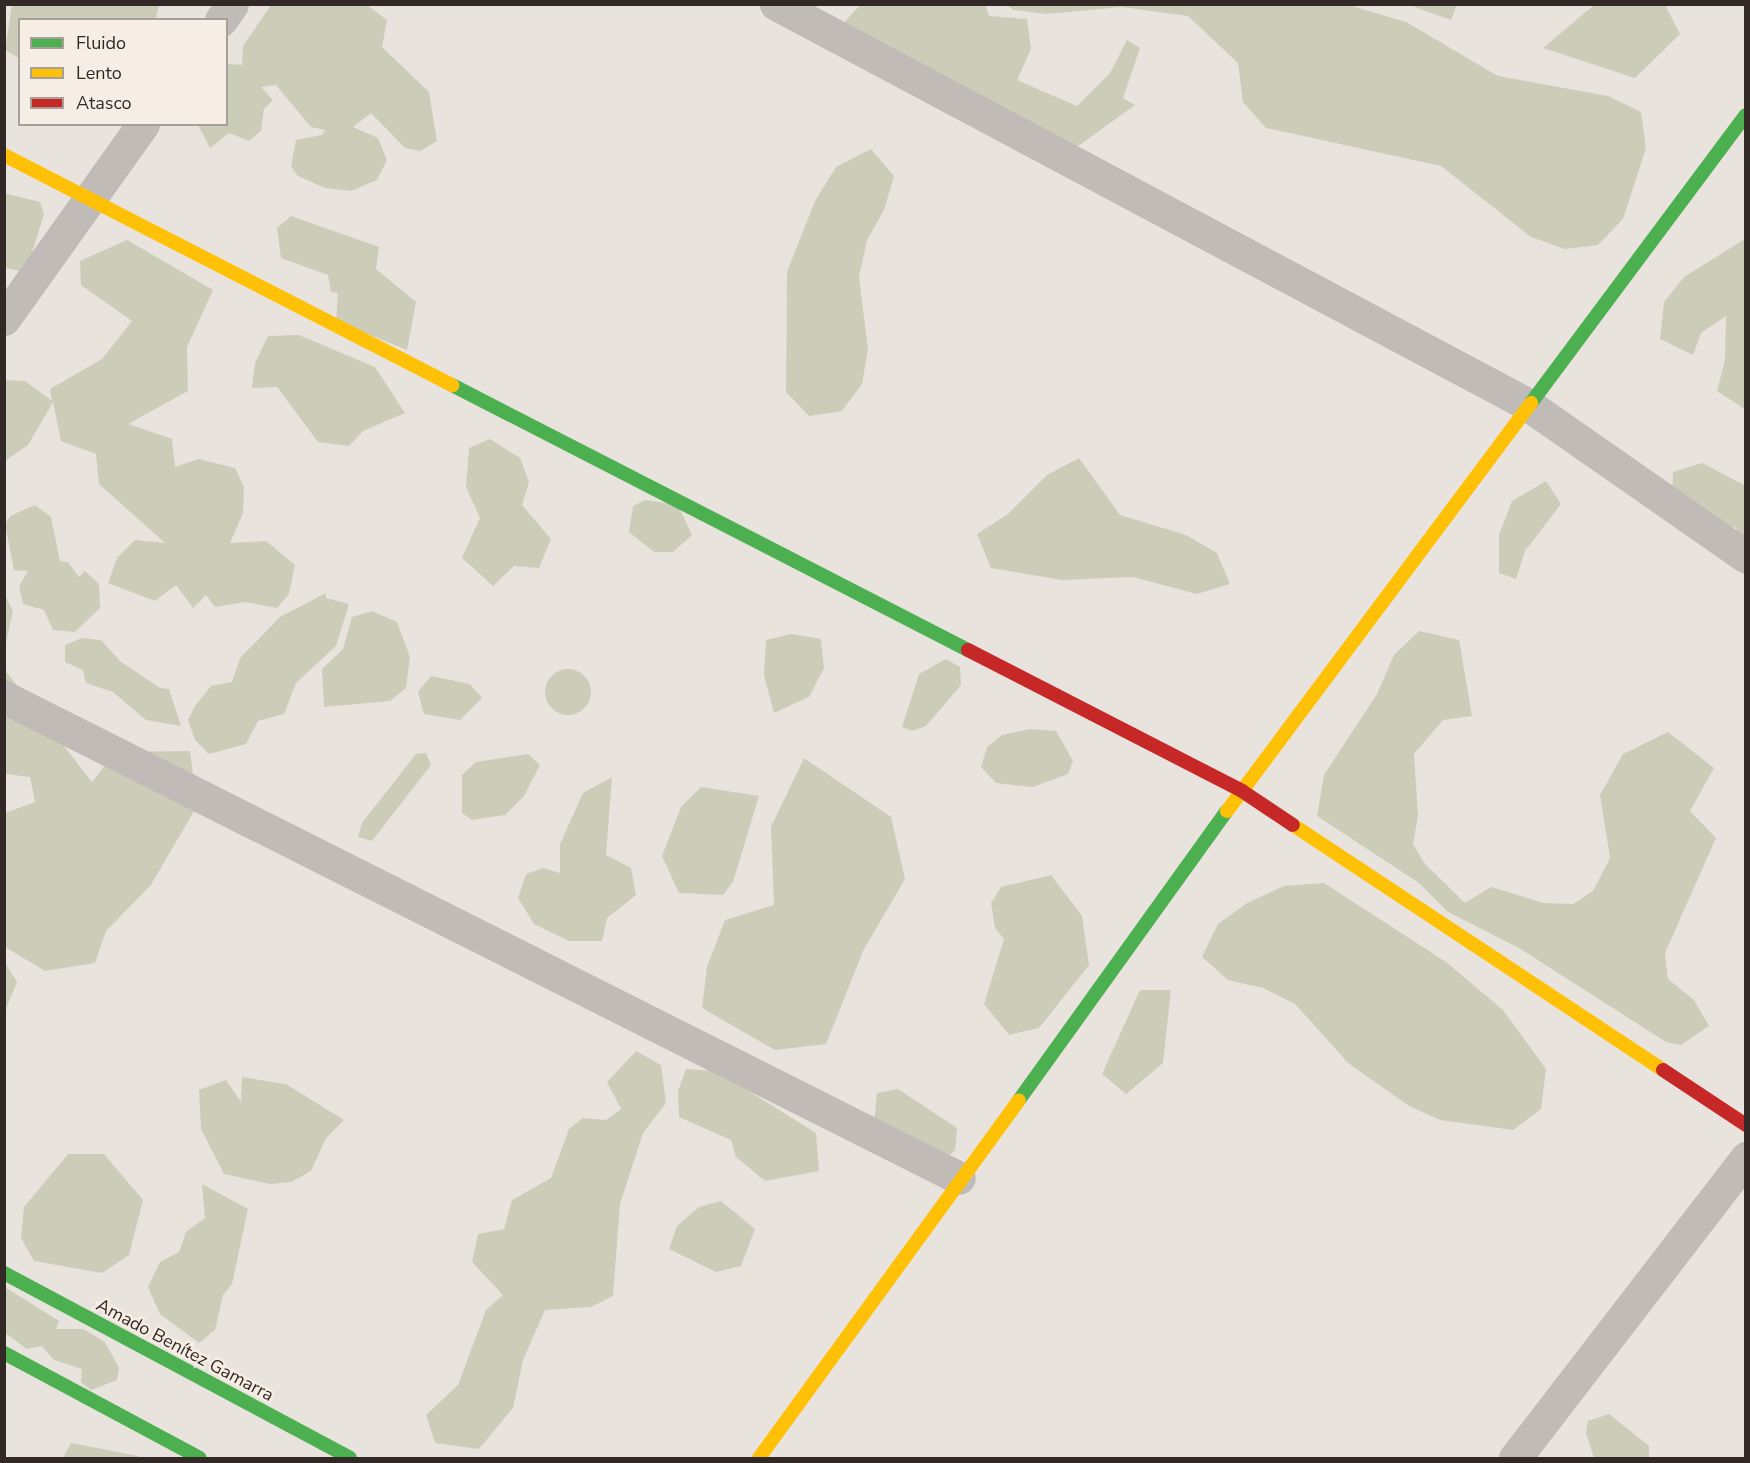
<!DOCTYPE html>
<html>
<head>
<meta charset="utf-8">
<style>
  body { margin:0 }
  #map { position:relative; width:1750px; height:1463px; overflow:hidden; background:#e9e3de; font-family:"Nunito Sans",sans-serif }
  div>[style] { position:absolute }
  [style*='--x'] { left:calc(var(--x)*1px); top:calc(var(--y)*1px); width:calc(var(--w)*1px); rotate:calc(var(--a)*1deg) }
  .green>* { inset:0; background:#cbcdb9 }
  .round { border-radius:50% }
  .street>* { height:33px; margin:-16.5px; padding:0 16.5px; transform-origin:16.5px; border-radius:16.5px; background:#c1bbb7 }
  .fast>* { height:14px; margin:-7px; padding:0 7px; transform-origin:7px; border-radius:7px; background:#4caf50 }
  .slow>* { height:14px; margin:-7px; padding:0 7px; transform-origin:7px; border-radius:7px; background:#ffc107 }
  .jam>* { height:14px; margin:-7px; padding:0 7px; transform-origin:7px; border-radius:7px; background:#c62828 }
  span { translate:-50% -50%; white-space:nowrap; text-align:center; line-height:1.15; -webkit-text-stroke:5px #f6ede4; paint-order:stroke }
  .street-label { font-size:18px; color:#322926 }
  .frame { position:absolute; inset:0; border:6px solid #322926; pointer-events:none }
  .legend { position:absolute; left:18px; top:18px; width:210px; height:108px; box-sizing:border-box; background:#f6ede4; border:2px solid #a89f98; margin:0; padding:8px 10px; list-style:none; font-size:18px; color:#322926 }
  .legend li { display:flex; align-items:center; gap:12px; height:30px }
  .legend b { width:30px; border:2px solid #a89f98 }
</style>
</head>
<body>
<div id="map">
  <div class="green">
    <i style="clip-path:polygon(1345px 4px,1406px 22px,1498px 76px,1608px 96px,1641px 112px,1646px 148px,1623px 219px,1598px 245px,1565px 249px,1531px 237px,1441px 166px,1266px 128px,1243px 102px,1238px 63px,1188px 16px,1122px 7px,1047px 14px,1013px 10px,1007px 5px)"></i>
    <i style="clip-path:polygon(12px 5px,12px 4px,159px 5px,156px 19px,20px 20px,19px 58px,5px 50px)"></i>
    <i style="clip-path:polygon(271px 5px,367px 5px,387px 20px,382px 47px,429px 92px,437px 141px,420px 151px,405px 148px,371px 113px,353px 127px,378px 138px,387px 160px,377px 180px,351px 191px,325px 188px,298px 176px,291px 166px,296px 140px,322px 135px,325px 130px,311px 127px,276px 85px,261px 87px,273px 100px,264px 109px,261px 131px,249px 141px,229px 133px,210px 148px,198px 125px,226px 124px,227px 64px,242px 65px,243px 46px)"></i>
    <i style="clip-path:polygon(860px 5px,985px 5px,989px 16px,1027px 19px,1031px 49px,1017px 80px,1077px 106px,1110px 73px,1127px 40px,1140px 48px,1123px 98px,1135px 105px,1052px 165px,971px 118px,868px 72px,841px 26px)"></i>
    <i style="clip-path:polygon(1409px 5px,1457px 4px,1457px 5px,1451px 20px)"></i>
    <i style="clip-path:polygon(1594px 5px,1665px 5px,1680px 34px,1635px 78px,1543px 48px)"></i>
    <i style="clip-path:polygon(871px 149px,894px 176px,884px 210px,867px 240px,859px 277px,868px 349px,862px 384px,842px 411px,809px 416px,786px 392px,787px 272px,815px 201px,836px 167px)"></i>
    <i style="clip-path:polygon(4px 193px,40px 202px,44px 214px,26px 272px,5px 268px)"></i>
    <i style="clip-path:polygon(291px 216px,379px 247px,376px 269px,416px 302px,407px 350px,336px 321px,338px 293px,331px 292px,328px 275px,281px 258px,277px 228px)"></i>
    <i style="clip-path:polygon(1745px 239px,1745px 409px,1717px 391px,1725px 360px,1726px 316px,1701px 333px,1693px 355px,1660px 339px,1664px 302px,1684px 277px)"></i>
    <i style="clip-path:polygon(127px 240px,213px 290px,187px 347px,188px 391px,128px 424px,172px 439px,175px 467px,198px 459px,235px 468px,244px 487px,243px 513px,230px 543px,266px 541px,295px 565px,289px 594px,277px 608px,245px 602px,215px 607px,206px 595px,193px 608px,176px 585px,155px 601px,108px 583px,117px 558px,135px 540px,165px 543px,99px 484px,96px 454px,61px 441px,53px 402px,28px 445px,5px 461px,5px 380px,25px 381px,52px 401px,50px 389px,102px 359px,132px 321px,81px 285px,80px 261px)"></i>
    <i style="clip-path:polygon(299px 335px,375px 367px,405px 413px,363px 431px,349px 446px,318px 442px,277px 387px,252px 388px,255px 363px,268px 336px)"></i>
    <i style="clip-path:polygon(490px 439px,520px 458px,529px 482px,522px 505px,551px 539px,539px 568px,514px 566px,493px 586px,462px 558px,480px 518px,466px 487px,469px 448px)"></i>
    <i style="clip-path:polygon(1079px 458px,1120px 515px,1186px 535px,1217px 553px,1230px 584px,1197px 594px,1133px 577px,1062px 580px,991px 568px,977px 534px,1008px 514px,1047px 475px)"></i>
    <i style="clip-path:polygon(1702px 463px,1746px 486px,1745px 543px,1735px 527px,1711px 528px,1672px 495px,1673px 472px)"></i>
    <i style="clip-path:polygon(1546px 481px,1561px 504px,1525px 551px,1516px 579px,1499px 573px,1499px 535px,1512px 501px)"></i>
    <i style="clip-path:polygon(645px 500px,678px 505px,692px 535px,673px 552px,654px 552px,629px 532px,633px 506px)"></i>
    <i style="clip-path:polygon(35px 505px,51px 517px,60px 561px,68px 562px,79px 577px,85px 571px,99px 584px,100px 608px,75px 632px,53px 630px,44px 610px,23px 604px,19px 586px,28px 571px,14px 570px,5px 524px,10px 516px)"></i>
    <i style="clip-path:polygon(326px 593px,326px 598px,349px 604px,336px 646px,296px 683px,284px 714px,258px 721px,246px 744px,209px 754px,195px 740px,188px 720px,195px 706px,211px 686px,232px 682px,240px 658px,280px 617px)"></i>
    <i style="clip-path:polygon(5px 595px,13px 611px,5px 647px,4px 647px)"></i>
    <i style="clip-path:polygon(372px 611px,397px 622px,410px 657px,406px 688px,390px 701px,324px 707px,322px 669px,343px 649px,352px 617px)"></i>
    <i style="clip-path:polygon(1419px 631px,1459px 640px,1472px 716px,1443px 720px,1414px 754px,1418px 816px,1413px 844px,1424px 863px,1465px 903px,1491px 887px,1544px 903px,1573px 904px,1593px 891px,1610px 858px,1600px 795px,1623px 754px,1668px 732px,1714px 768px,1690px 811px,1716px 838px,1665px 953px,1668px 979px,1694px 1000px,1709px 1026px,1681px 1045px,1666px 1042px,1519px 948px,1448px 912px,1419px 883px,1317px 816px,1324px 775px,1377px 694px,1394px 655px)"></i>
    <i style="clip-path:polygon(791px 634px,821px 639px,824px 668px,809px 697px,774px 713px,764px 675px,766px 640px)"></i>
    <i style="clip-path:polygon(82px 638px,101px 640px,120px 661px,160px 688px,169px 689px,181px 726px,146px 720px,113px 692px,86px 683px,83px 670px,65px 662px,65px 645px)"></i>
    <i style="clip-path:polygon(946px 659px,960px 667px,961px 685px,926px 726px,912px 731px,902px 727px,919px 674px)"></i>
    <i class="round" style="left:545px;top:669px;width:46px;height:46px"></i>
    <i style="clip-path:polygon(4px 669px,92px 782px,115px 752px,190px 751px,197px 806px,151px 885px,106px 931px,95px 963px,45px 971px,5px 947px,5px 813px,35px 802px,30px 777px,5px 774px)"></i>
    <i style="clip-path:polygon(431px 676px,470px 684px,482px 698px,460px 720px,424px 714px,418px 692px)"></i>
    <i style="clip-path:polygon(1029px 729px,1056px 731px,1073px 761px,1068px 774px,1033px 787px,996px 783px,981px 767px,987px 747px,1002px 735px)"></i>
    <i style="clip-path:polygon(426px 753px,431px 765px,372px 841px,358px 837px,362px 823px,416px 754px)"></i>
    <i style="clip-path:polygon(528px 754px,540px 765px,524px 796px,505px 815px,472px 820px,462px 813px,462px 775px,476px 762px)"></i>
    <i style="clip-path:polygon(804px 758px,891px 817px,905px 879px,863px 951px,826px 1044px,775px 1050px,702px 1008px,707px 967px,725px 920px,774px 905px,771px 827px)"></i>
    <i style="clip-path:polygon(612px 777px,606px 855px,631px 868px,636px 895px,607px 918px,602px 941px,569px 941px,534px 924px,518px 898px,526px 874px,543px 868px,560px 873px,560px 844px,583px 793px)"></i>
    <i style="clip-path:polygon(701px 787px,759px 796px,733px 882px,723px 895px,679px 893px,662px 856px,681px 807px)"></i>
    <i style="clip-path:polygon(1051px 875px,1082px 916px,1089px 965px,1039px 1028px,1009px 1035px,984px 1004px,1004px 939px,995px 928px,991px 903px,1001px 887px)"></i>
    <i style="clip-path:polygon(1324px 883px,1446px 962px,1503px 1010px,1546px 1069px,1541px 1109px,1513px 1130px,1440px 1120px,1409px 1106px,1348px 1063px,1295px 1004px,1263px 988px,1228px 980px,1202px 957px,1218px 924px,1247px 903px,1284px 886px)"></i>
    <i style="clip-path:polygon(5px 963px,17px 982px,5px 1011px)"></i>
    <i style="clip-path:polygon(1140px 990px,1171px 990px,1163px 1063px,1126px 1094px,1102px 1074px)"></i>
    <i style="clip-path:polygon(636px 1051px,661px 1065px,666px 1103px,643px 1133px,620px 1204px,613px 1296px,591px 1307px,545px 1310px,523px 1360px,513px 1408px,479px 1449px,435px 1443px,426px 1415px,458px 1385px,486px 1310px,503px 1295px,472px 1262px,478px 1234px,504px 1229px,512px 1200px,551px 1178px,569px 1129px,583px 1118px,606px 1120px,621px 1109px,607px 1082px)"></i>
    <i style="clip-path:polygon(686px 1069px,717px 1071px,816px 1133px,819px 1171px,765px 1181px,736px 1157px,731px 1140px,679px 1117px,678px 1091px)"></i>
    <i style="clip-path:polygon(242px 1077px,286px 1084px,344px 1120px,326px 1138px,311px 1171px,291px 1182px,270px 1184px,224px 1174px,201px 1129px,199px 1090px,226px 1080px,241px 1102px)"></i>
    <i style="clip-path:polygon(898px 1089px,957px 1128px,955px 1150px,945px 1159px,874px 1123px,877px 1093px)"></i>
    <i style="clip-path:polygon(68px 1154px,104px 1154px,143px 1200px,129px 1255px,102px 1273px,34px 1261px,21px 1238px,24px 1207px)"></i>
    <i style="clip-path:polygon(202px 1184px,248px 1209px,232px 1284px,223px 1295px,215px 1330px,199px 1343px,160px 1314px,148px 1287px,160px 1262px,179px 1252px,186px 1232px,205px 1218px)"></i>
    <i style="clip-path:polygon(721px 1201px,755px 1229px,741px 1266px,716px 1272px,669px 1249px,677px 1226px,699px 1207px)"></i>
    <i style="clip-path:polygon(5px 1287px,59px 1321px,56px 1329px,83px 1329px,105px 1342px,119px 1368px,117px 1380px,91px 1390px,81px 1382px,82px 1369px,54px 1360px,42px 1346px,27px 1349px,5px 1333px)"></i>
    <i style="clip-path:polygon(1609px 1414px,1649px 1446px,1649px 1458px,1594px 1458px,1586px 1433px,1588px 1421px)"></i>
    <i style="clip-path:polygon(71px 1443px,138px 1456px,139px 1458px,63px 1458px)"></i>
  </div>
  <div class="street">
    <i style="--x:776;--y:4;--w:851;--a:28.04"></i>
    <i style="--x:1527;--y:404;--w:267;--a:34.9"></i>
    <i style="--x:221;--y:20;--w:19;--a:-55"></i>
    <i style="--x:4;--y:319;--w:239;--a:-54.5"></i>
    <i style="--x:4;--y:697;--w:1069;--a:26.73"></i>
    <i style="--x:1515;--y:1458;--w:379;--a:-52.4"></i>
  </div>
  <div class="fast">
    <i style="--x:452;--y:385;--w:580;--a:27.18"></i>
    <i style="--x:1531;--y:403;--w:359;--a:-53.3"></i>
    <i style="--x:1019;--y:1100;--w:356;--a:-54.3"></i>
    <i style="--x:4;--y:1273;--w:392;--a:28.1"></i>
    <i style="--x:4;--y:1353;--w:222;--a:28.2"></i>
  </div>
  <div class="slow">
    <i style="--x:4;--y:155;--w:504;--a:27.18"></i>
    <i style="--x:1227;--y:811;--w:509;--a:-53.31"></i>
    <i style="--x:1293;--y:825;--w:444;--a:33.5"></i>
    <i style="--x:759;--y:1458;--w:442;--a:-54"></i>
  </div>
  <div class="jam">
    <i style="--x:968;--y:650;--w:308;--a:27.2"></i>
    <i style="--x:1242;--y:791;--w:61;--a:33.7"></i>
    <i style="--x:1663;--y:1070;--w:100;--a:33.5"></i>
  </div>
  <div class="street-label">
    <span style="left:185px;top:1350px;rotate:28deg">Amado Benítez Gamarra</span>
  </div>
  <div class="frame"></div>
  <ul class="legend">
  <li><b style="height:8px;background:#4caf50"></b>Fluido</li>
  <li><b style="height:8px;background:#ffc107"></b>Lento</li>
  <li><b style="height:8px;background:#c62828"></b>Atasco</li>
  </ul>
</div>
</body>
</html>
